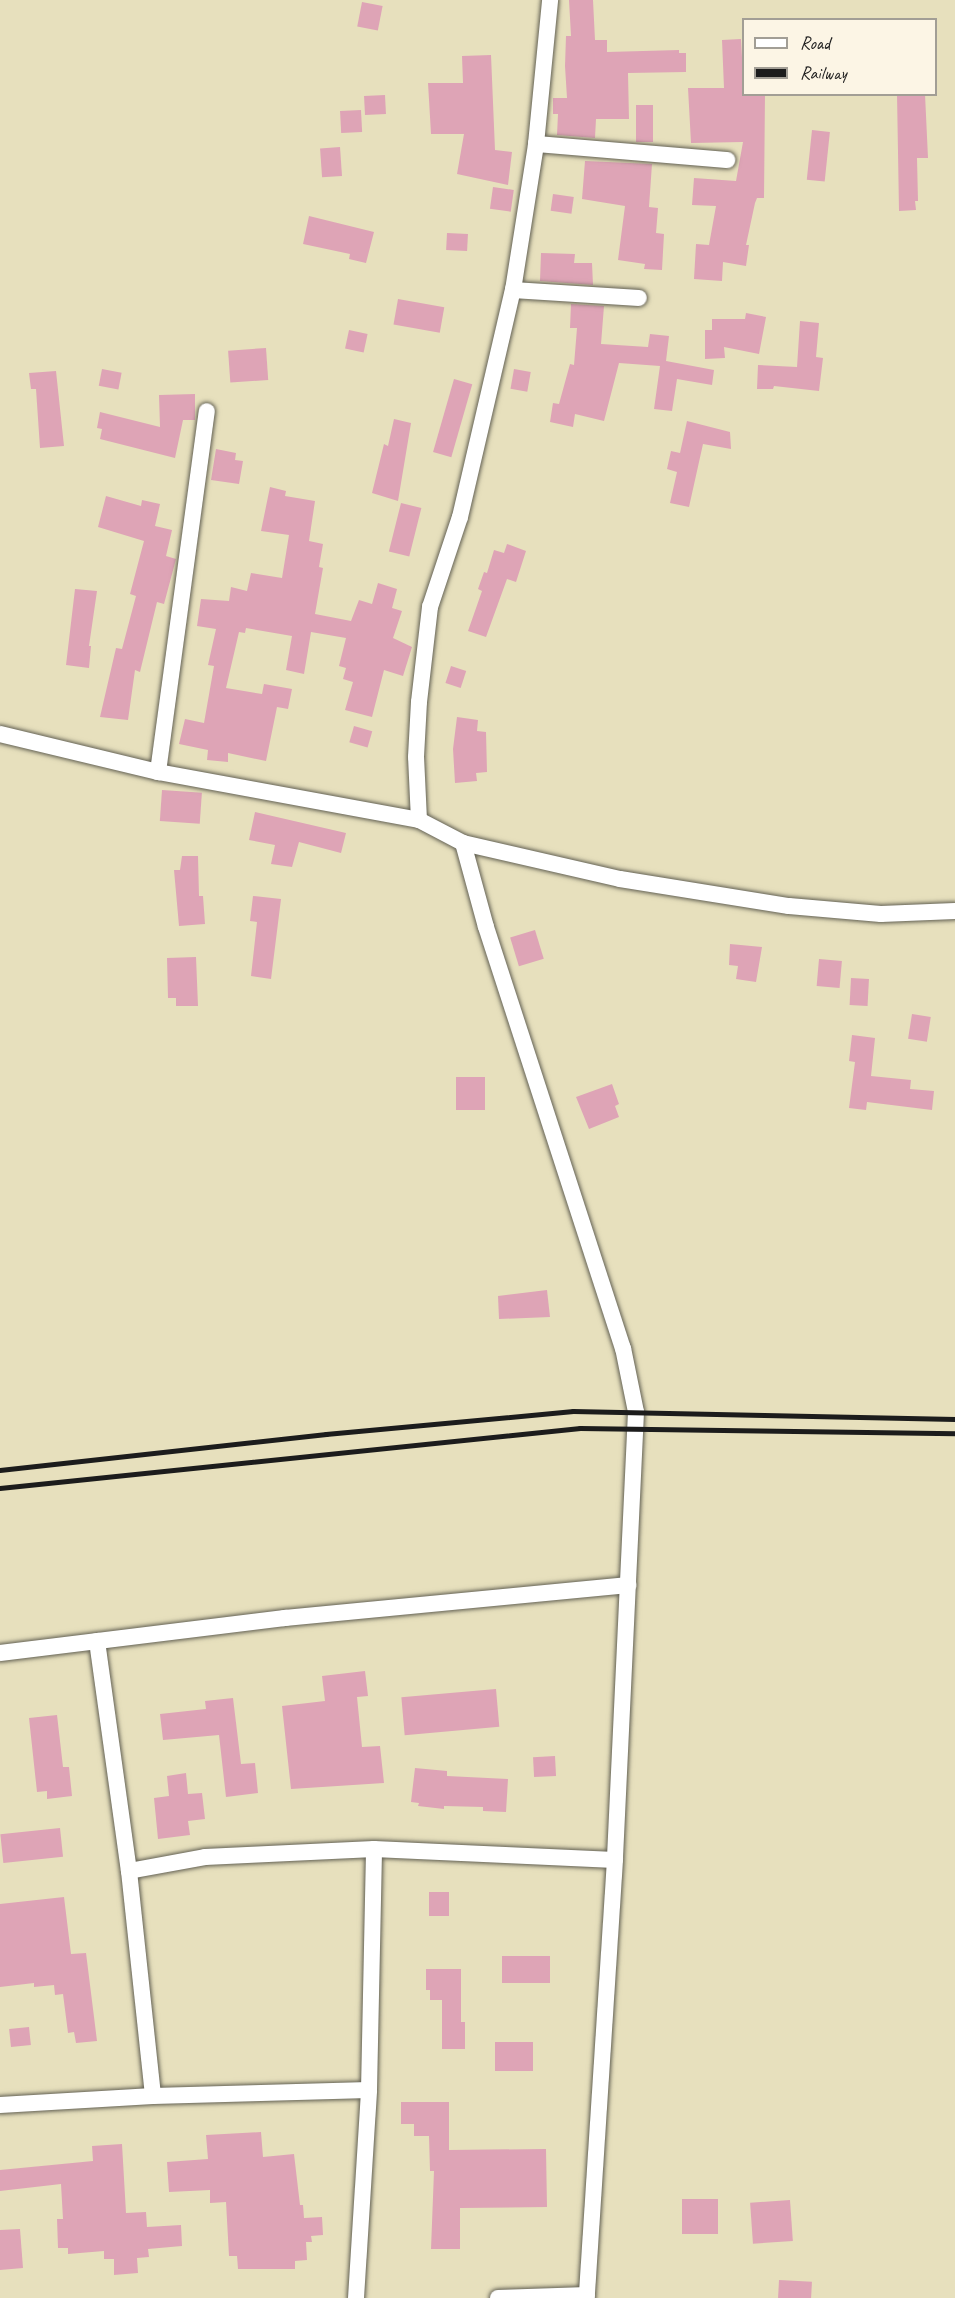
<!DOCTYPE html>
<html>
<head>
<meta charset="utf-8">
<style>
  body { margin:0 }
  #map { position:relative; width:955px; height:2298px; overflow:hidden; background:#e7e0bd; font-family:Caveat,sans-serif }
  div>[style] { position:absolute }
  [style*='--x'] { left:calc(var(--x)*1px); top:calc(var(--y)*1px); width:calc(var(--w)*1px); rotate:calc(var(--a)*1deg) }
  .building>* { inset:0; background:#dea4b6; transform-origin:0 0 }
  .roads { filter:drop-shadow(0 0 2px #636154) drop-shadow(0 0 2px #636154) }
  .minor>* { height:16px; margin:-8px; padding:0 8px; transform-origin:8px; border-radius:8px; background:#fff }
  .rail>* { height:4.5px; margin:-2.25px; padding:0 2.25px; transform-origin:2.25px; border-radius:2.25px; background:#1c1c1c }
  span { translate:-50% -50%; white-space:nowrap; text-align:center; line-height:1.15; -webkit-text-stroke:6px #fcf5e5; paint-order:stroke }
  .legend { position:absolute; left:742px; top:18px; width:195px; height:78px; box-sizing:border-box; background:#fcf5e5; border:2px solid #a29e95; margin:0; padding:8px 10px; list-style:none; font-size:18px; color:#1c1c1c }
  .legend li { display:flex; align-items:center; gap:12px; height:30px }
  .legend b { width:30px; border:2px solid #a29e95 }
</style>
</head>
<body>
<div id="map">
  <div class="building">
    <i style="clip-path:polygon(569px 0,593px 0,595px 40px,607px 40px,607px 52px,679px 50px,679px 53px,686px 53px,686px 72px,628px 73px,629px 119px,596px 119px,595px 138px,557px 135px,558px 114px,553px 114px,553px 98px,567px 98px,565px 66px,566px 36px,571px 36px)"></i>
    <i style="left:362px;top:2px;width:21px;height:25px;rotate:11deg"></i>
    <i style="clip-path:polygon(741px 39px,744px 94px,765px 94px,764px 198px,757px 198px,755px 203px,746px 245px,749px 245px,746px 266px,723px 262px,722px 281px,694px 279px,696px 244px,709px 245px,716px 206px,692px 205px,694px 178px,736px 181px,743px 142px,691px 143px,688px 88px,724px 88px,722px 40px)"></i>
    <i style="clip-path:polygon(491px 55px,495px 150px,512px 152px,508px 185px,457px 174px,464px 134px,431px 134px,428px 83px,463px 83px,462px 56px)"></i>
    <i style="clip-path:polygon(897px 94px,925px 94px,928px 158px,917px 158px,918px 201px,915px 201px,916px 210px,899px 211px)"></i>
    <i style="left:385px;top:95px;width:19px;height:21px;rotate:87deg"></i>
    <i style="left:636px;top:105px;width:17px;height:37px"></i>
    <i style="left:361px;top:110px;width:22px;height:21px;rotate:87deg"></i>
    <i style="left:812px;top:130px;width:18px;height:50px;rotate:6deg"></i>
    <i style="left:340px;top:147px;width:29px;height:20px;rotate:86deg"></i>
    <i style="clip-path:polygon(585px 161px,652px 164px,649px 207px,658px 208px,656px 233px,664px 234px,662px 270px,644px 269px,645px 264px,618px 260px,625px 206px,582px 199px)"></i>
    <i style="left:493px;top:187px;width:21px;height:22px;rotate:8deg"></i>
    <i style="left:553px;top:194px;width:21px;height:17px;rotate:8deg"></i>
    <i style="clip-path:polygon(309px 216px,374px 232px,366px 263px,349px 259px,350px 254px,303px 244px)"></i>
    <i style="left:447px;top:233px;width:21px;height:17px;rotate:3deg"></i>
    <i style="clip-path:polygon(541px 253px,575px 254px,574px 263px,592px 263px,593px 285px,540px 281px)"></i>
    <i style="left:398px;top:299px;width:47px;height:26px;rotate:10deg"></i>
    <i style="clip-path:polygon(571px 304px,604px 306px,601px 344px,648px 347px,650px 334px,669px 336px,666px 361px,714px 370px,712px 385px,677px 379px,672px 411px,654px 409px,660px 366px,619px 363px,604px 421px,575px 414px,573px 427px,550px 422px,553px 403px,559px 404px,570px 364px,574px 365px,577px 328px,570px 328px)"></i>
    <i style="clip-path:polygon(746px 313px,766px 317px,759px 354px,724px 347px,725px 358px,705px 359px,705px 330px,712px 330px,712px 319px,745px 319px)"></i>
    <i style="clip-path:polygon(800px 321px,819px 323px,816px 357px,823px 358px,819px 391px,774px 386px,773px 389px,757px 389px,758px 365px,797px 367px)"></i>
    <i style="left:349px;top:330px;width:19px;height:19px;rotate:12deg"></i>
    <i style="left:266px;top:348px;width:32px;height:38px;rotate:86deg"></i>
    <i style="left:102px;top:369px;width:20px;height:17px;rotate:11deg"></i>
    <i style="left:514px;top:369px;width:17px;height:20px;rotate:10deg"></i>
    <i style="clip-path:polygon(56px 371px,64px 446px,40px 448px,36px 389px,31px 389px,29px 373px)"></i>
    <i style="left:454px;top:379px;width:19px;height:76px;rotate:16deg"></i>
    <i style="clip-path:polygon(195px 394px,195px 420px,183px 420px,175px 458px,100px 439px,102px 429px,97px 428px,100px 412px,160px 427px,159px 395px)"></i>
    <i style="clip-path:polygon(394px 419px,411px 423px,398px 501px,372px 493px,384px 444px,388px 446px)"></i>
    <i style="clip-path:polygon(687px 421px,730px 432px,731px 449px,703px 444px,689px 507px,670px 503px,677px 472px,667px 469px,671px 451px,680px 453px)"></i>
    <i style="clip-path:polygon(216px 449px,236px 453px,235px 460px,243px 461px,239px 484px,211px 480px)"></i>
    <i style="clip-path:polygon(270px 487px,286px 491px,285px 496px,315px 501px,309px 541px,323px 544px,319px 567px,323px 568px,315px 614px,351px 621px,359px 600px,372px 604px,378px 583px,397px 589px,392px 608px,402px 611px,393px 638px,412px 647px,403px 676px,384px 670px,372px 717px,345px 710px,353px 682px,343px 679px,346px 668px,339px 666px,346px 638px,311px 632px,304px 674px,286px 670px,292px 636px,246px 628px,245px 633px,239px 632px,226px 688px,262px 694px,264px 684px,292px 689px,288px 709px,277px 707px,266px 761px,228px 753px,228px 762px,207px 760px,208px 750px,179px 744px,185px 719px,204px 723px,214px 666px,208px 665px,216px 629px,197px 626px,201px 599px,229px 601px,231px 587px,247px 591px,251px 573px,282px 578px,289px 535px,261px 531px)"></i>
    <i style="clip-path:polygon(106px 496px,141px 506px,142px 500px,160px 504px,155px 526px,172px 530px,166px 556px,176px 559px,164px 604px,157px 602px,140px 672px,135px 670px,128px 720px,100px 717px,116px 648px,122px 649px,136px 596px,130px 594px,144px 541px,98px 527px)"></i>
    <i style="left:401px;top:503px;width:21px;height:50px;rotate:14deg"></i>
    <i style="clip-path:polygon(507px 544px,526px 551px,516px 582px,507px 579px,486px 637px,468px 631px,482px 591px,478px 589px,484px 572px,487px 573px,494px 550px,504px 553px)"></i>
    <i style="clip-path:polygon(75px 589px,97px 591px,89px 646px,91px 646px,89px 668px,66px 665px)"></i>
    <i style="left:451px;top:666px;width:16px;height:18px;rotate:18deg"></i>
    <i style="clip-path:polygon(457px 717px,478px 720px,477px 731px,486px 732px,487px 772px,476px 773px,477px 781px,455px 783px,453px 749px)"></i>
    <i style="left:354px;top:726px;width:19px;height:17px;rotate:16deg"></i>
    <i style="left:162px;top:790px;width:40px;height:31px;rotate:4deg"></i>
    <i style="clip-path:polygon(255px 812px,346px 833px,341px 853px,299px 842px,292px 867px,271px 864px,275px 845px,249px 840px)"></i>
    <i style="clip-path:polygon(182px 856px,198px 856px,199px 896px,203px 896px,205px 924px,179px 926px,174px 870px,180px 870px)"></i>
    <i style="clip-path:polygon(253px 896px,281px 899px,271px 979px,251px 976px,257px 922px,250px 921px)"></i>
    <i style="left:535px;top:930px;width:30px;height:26px;rotate:73deg"></i>
    <i style="clip-path:polygon(730px 944px,762px 947px,756px 982px,736px 979px,738px 966px,729px 965px)"></i>
    <i style="clip-path:polygon(196px 957px,198px 1006px,176px 1006px,176px 998px,168px 998px,167px 958px)"></i>
    <i style="left:819px;top:959px;width:23px;height:27px;rotate:5deg"></i>
    <i style="left:851px;top:978px;width:18px;height:27px;rotate:3deg"></i>
    <i style="left:912px;top:1014px;width:19px;height:25px;rotate:9deg"></i>
    <i style="clip-path:polygon(852px 1035px,875px 1038px,871px 1076px,911px 1080px,910px 1089px,934px 1091px,932px 1110px,867px 1102px,866px 1110px,849px 1108px,855px 1062px,849px 1061px)"></i>
    <i style="left:485px;top:1077px;width:33px;height:29px;rotate:90deg"></i>
    <i style="clip-path:polygon(612px 1084px,619px 1104px,615px 1106px,619px 1117px,589px 1129px,576px 1097px)"></i>
    <i style="clip-path:polygon(547px 1290px,550px 1317px,499px 1319px,498px 1296px)"></i>
    <i style="clip-path:polygon(365px 1671px,368px 1696px,357px 1697px,362px 1747px,380px 1746px,384px 1783px,291px 1789px,282px 1706px,325px 1701px,322px 1676px)"></i>
    <i style="left:496px;top:1689px;width:38px;height:95px;rotate:85deg"></i>
    <i style="clip-path:polygon(233px 1698px,241px 1764px,255px 1763px,258px 1793px,226px 1797px,219px 1735px,163px 1740px,160px 1714px,206px 1709px,205px 1701px)"></i>
    <i style="clip-path:polygon(57px 1715px,63px 1767px,69px 1767px,72px 1796px,47px 1799px,47px 1791px,37px 1792px,29px 1718px)"></i>
    <i style="left:555px;top:1756px;width:20px;height:22px;rotate:87deg"></i>
    <i style="clip-path:polygon(415px 1768px,447px 1771px,447px 1776px,508px 1779px,506px 1812px,483px 1811px,483px 1807px,444px 1806px,444px 1809px,418px 1806px,419px 1803px,411px 1802px)"></i>
    <i style="clip-path:polygon(186px 1773px,188px 1794px,202px 1793px,205px 1819px,188px 1821px,190px 1835px,158px 1839px,154px 1798px,169px 1796px,167px 1776px)"></i>
    <i style="left:60px;top:1828px;width:29px;height:60px;rotate:84deg"></i>
    <i style="left:429px;top:1892px;width:20px;height:24px"></i>
    <i style="clip-path:polygon(64px 1897px,71px 1954px,86px 1953px,97px 2041px,76px 2043px,74px 2032px,68px 2033px,63px 1994px,55px 1995px,54px 1985px,34px 1987px,34px 1983px,0 1987px,0 1904px)"></i>
    <i style="left:502px;top:1956px;width:48px;height:27px"></i>
    <i style="clip-path:polygon(426px 1969px,461px 1969px,461px 2022px,465px 2022px,465px 2049px,442px 2049px,442px 2000px,430px 2000px,430px 1990px,426px 1990px)"></i>
    <i style="left:29px;top:2027px;width:18px;height:20px;rotate:84deg"></i>
    <i style="left:495px;top:2042px;width:38px;height:29px"></i>
    <i style="clip-path:polygon(401px 2102px,449px 2102px,449px 2150px,546px 2149px,547px 2207px,460px 2208px,460px 2249px,431px 2249px,434px 2171px,430px 2171px,429px 2136px,414px 2136px,414px 2124px,401px 2124px)"></i>
    <i style="clip-path:polygon(261px 2132px,263px 2157px,294px 2154px,300px 2205px,303px 2205px,304px 2218px,322px 2217px,323px 2235px,311px 2236px,312px 2242px,306px 2242px,307px 2260px,295px 2261px,295px 2269px,238px 2269px,237px 2256px,229px 2256px,226px 2202px,210px 2203px,210px 2190px,169px 2192px,167px 2162px,208px 2159px,206px 2135px)"></i>
    <i style="clip-path:polygon(122px 2144px,126px 2213px,146px 2212px,147px 2227px,181px 2225px,182px 2246px,148px 2249px,149px 2257px,137px 2258px,138px 2273px,114px 2275px,114px 2259px,104px 2259px,104px 2251px,68px 2254px,68px 2248px,58px 2248px,57px 2219px,63px 2219px,61px 2184px,0 2191px,0 2170px,93px 2161px,92px 2146px)"></i>
    <i style="left:682px;top:2199px;width:36px;height:35px"></i>
    <i style="left:790px;top:2200px;width:41px;height:40px;rotate:86deg"></i>
    <i style="clip-path:polygon(20px 2229px,23px 2268px,0 2270px,0 2230px)"></i>
    <i style="left:779px;top:2280px;width:33px;height:18px;rotate:3deg"></i>
  </div>
  <div class="roads">
    <div class="minor">
      <i style="--x:536;--y:144;--w:192;--a:4.8"></i>
      <i style="--x:513;--y:290;--w:126;--a:3.6"></i>
      <i style="--x:0;--y:734;--w:163;--a:13.5"></i>
      <i style="--x:158;--y:772;--w:265;--a:10.4"></i>
      <i style="--x:419;--y:820;--w:50;--a:27.6"></i>
      <i style="--x:463;--y:843;--w:161;--a:12.9"></i>
      <i style="--x:620;--y:879;--w:171;--a:9.1"></i>
      <i style="--x:789;--y:906;--w:92;--a:5"></i>
      <i style="--x:881;--y:914;--w:74;--a:-2.3"></i>
      <i style="--x:158;--y:772;--w:364;--a:-82.3"></i>
      <i style="--x:419;--y:820;--w:63;--a:-92.7"></i>
      <i style="--x:416;--y:757;--w:55;--a:-86.9"></i>
      <i style="--x:419;--y:702;--w:96;--a:-83.4"></i>
      <i style="--x:430;--y:607;--w:95;--a:-71.6"></i>
      <i style="--x:460;--y:517;--w:233;--a:-76.9"></i>
      <i style="--x:513;--y:290;--w:148;--a:-81"></i>
      <i style="--x:536;--y:144;--w:145;--a:-84.4"></i>
      <i style="--x:463;--y:843;--w:87;--a:74.7"></i>
      <i style="--x:486;--y:927;--w:443;--a:72"></i>
      <i style="--x:623;--y:1348;--w:65;--a:78.5"></i>
      <i style="--x:636;--y:1412;--w:448;--a:92.7"></i>
      <i style="--x:615;--y:1860;--w:439;--a:93.7"></i>
      <i style="--x:97;--y:1641;--w:232;--a:82.1"></i>
      <i style="--x:129;--y:1871;--w:226;--a:83.9"></i>
      <i style="--x:0;--y:1653;--w:287;--a:-7"></i>
      <i style="--x:285;--y:1618;--w:345;--a:-5.5"></i>
      <i style="--x:129;--y:1871;--w:77;--a:-10.4"></i>
      <i style="--x:205;--y:1857;--w:169;--a:-2.7"></i>
      <i style="--x:374;--y:1849;--w:241;--a:2.6"></i>
      <i style="--x:0;--y:2105;--w:153;--a:-3.4"></i>
      <i style="--x:153;--y:2096;--w:216;--a:-1.6"></i>
      <i style="--x:356;--y:2298;--w:208;--a:-86.4"></i>
      <i style="--x:369;--y:2090;--w:241;--a:-88.8"></i>
      <i style="--x:498;--y:2298;--w:89;--a:-1.9"></i>
    </div>
  </div>
  <div class="rail">
    <i style="--x:0;--y:1470;--w:328;--a:-6.3"></i>
    <i style="--x:326;--y:1434;--w:248;--a:-5.3"></i>
    <i style="--x:573;--y:1411;--w:382;--a:1.2"></i>
    <i style="--x:0;--y:1488;--w:583;--a:-5.91"></i>
    <i style="--x:580;--y:1428;--w:375;--a:0.8"></i>
  </div>
  <ul class="legend">
  <li><b style="height:8px;background:#fff"></b>Road</li>
  <li><b style="height:8px;background:#1c1c1c"></b>Railway</li>
  </ul>
</div>
</body>
</html>
